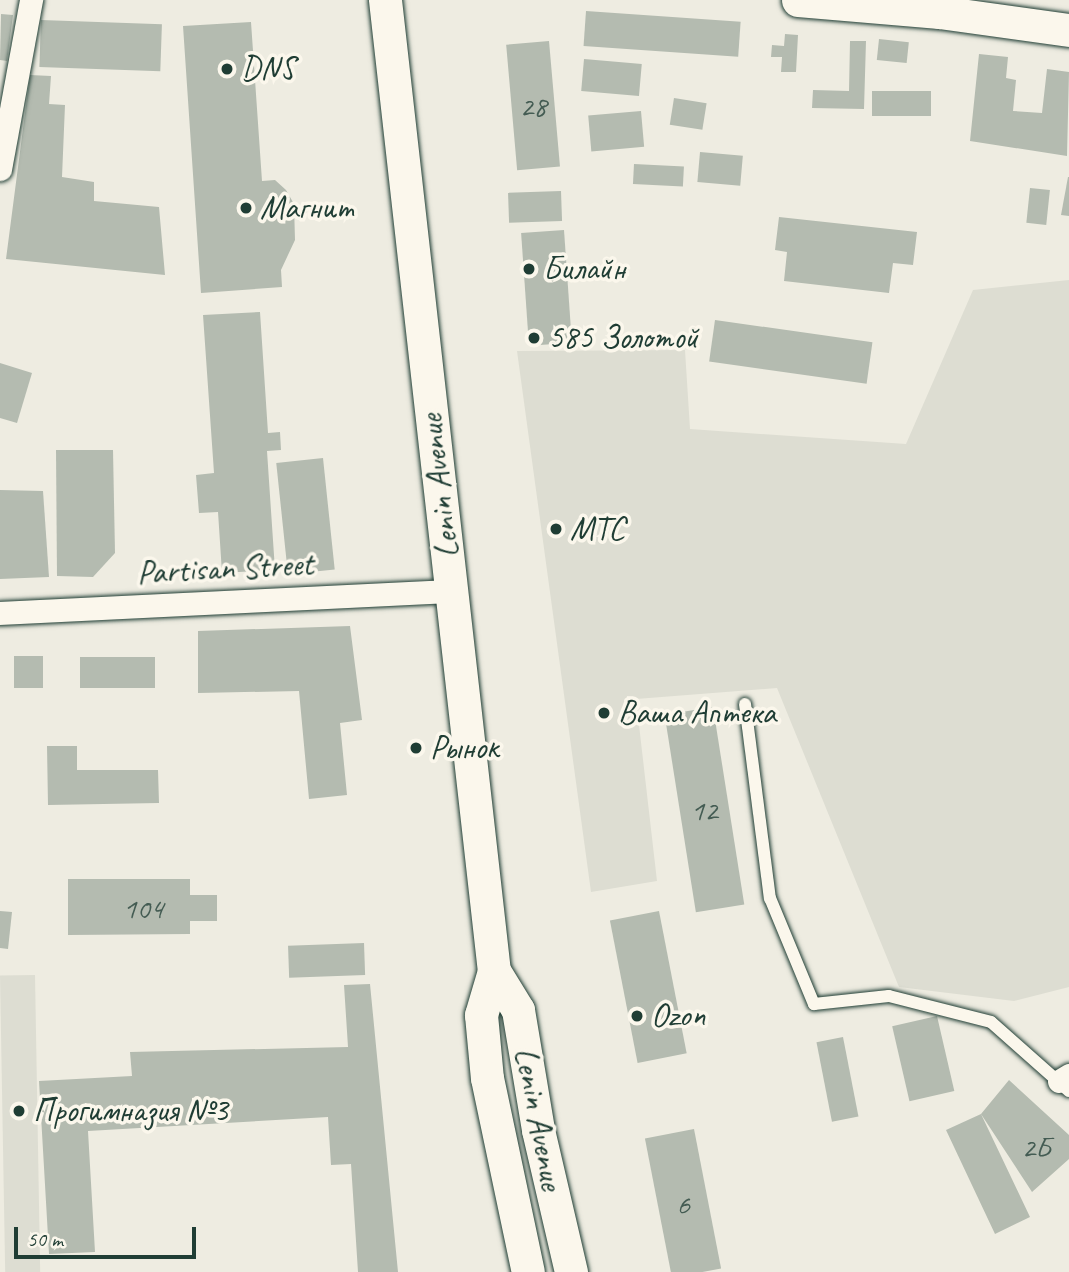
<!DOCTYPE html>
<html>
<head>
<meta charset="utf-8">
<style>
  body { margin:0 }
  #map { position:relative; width:1069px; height:1272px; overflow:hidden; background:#eeece1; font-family:Caveat,sans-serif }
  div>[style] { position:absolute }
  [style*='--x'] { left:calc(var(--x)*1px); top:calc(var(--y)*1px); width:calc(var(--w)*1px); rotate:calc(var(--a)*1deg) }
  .built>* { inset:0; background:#ddddd2; transform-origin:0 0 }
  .building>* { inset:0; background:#b4bbb0; transform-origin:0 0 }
  .roads { filter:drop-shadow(0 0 2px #1f3d34) drop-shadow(0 0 2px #1f3d34) }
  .lane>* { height:12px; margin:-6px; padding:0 6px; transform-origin:6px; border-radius:6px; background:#fbf7ec }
  .street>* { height:23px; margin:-11.5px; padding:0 11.5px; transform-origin:11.5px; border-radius:11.5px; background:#fbf7ec }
  .secondary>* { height:33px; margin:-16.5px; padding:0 16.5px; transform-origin:16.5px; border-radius:16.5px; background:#fbf7ec }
  .dots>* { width:19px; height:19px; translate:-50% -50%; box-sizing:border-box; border:4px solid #fbf7ec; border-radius:50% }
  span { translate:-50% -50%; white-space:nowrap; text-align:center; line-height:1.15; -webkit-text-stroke:7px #fbf7ec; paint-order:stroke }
  .number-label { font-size:30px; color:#445c53 }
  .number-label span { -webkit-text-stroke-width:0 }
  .poi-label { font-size:33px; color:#1f3d34 }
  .left { translate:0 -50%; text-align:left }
  .street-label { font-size:33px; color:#1f3d34 }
  .scale { position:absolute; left:14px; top:1227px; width:182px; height:32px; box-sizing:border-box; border:4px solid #1f3d34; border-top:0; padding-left:9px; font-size:21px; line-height:24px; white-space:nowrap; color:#1f3d34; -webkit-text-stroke:5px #fbf7ec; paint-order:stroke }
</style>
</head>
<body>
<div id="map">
  <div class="built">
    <i style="clip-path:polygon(1069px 280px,1069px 987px,1014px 1001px,899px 987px,777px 688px,636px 699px,657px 881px,591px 892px,517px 351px,685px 350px,690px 429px,906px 444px,973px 290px)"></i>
    <i style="left:35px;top:975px;width:297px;height:35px;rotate:89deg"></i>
  </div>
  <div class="building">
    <i style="left:586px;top:11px;width:155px;height:35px;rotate:4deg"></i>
    <i style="clip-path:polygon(1px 14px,13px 15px,7px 61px,0 60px)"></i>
    <i style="left:41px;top:20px;width:121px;height:47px;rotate:2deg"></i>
    <i style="clip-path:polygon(251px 22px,262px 181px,275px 180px,286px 190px,294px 204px,295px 240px,281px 270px,282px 287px,201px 293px,183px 26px)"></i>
    <i style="clip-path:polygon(785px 34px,798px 35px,796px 72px,781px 72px,782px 57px,771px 57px,772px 45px,784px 46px)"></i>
    <i style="left:879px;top:39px;width:30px;height:21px;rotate:6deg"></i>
    <i style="left:549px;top:41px;width:126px;height:43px;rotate:85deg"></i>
    <i style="clip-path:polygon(850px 41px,866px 41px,864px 109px,812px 108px,813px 90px,849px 91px)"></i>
    <i style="clip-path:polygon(979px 54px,1008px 57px,1006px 78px,1016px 80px,1013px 111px,1042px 113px,1047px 69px,1069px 72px,1067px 156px,970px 141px)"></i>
    <i style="left:584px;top:59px;width:58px;height:32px;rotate:5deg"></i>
    <i style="clip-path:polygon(30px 75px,51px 76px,49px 104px,65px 105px,62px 177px,94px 182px,94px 201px,159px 207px,165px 275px,6px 259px)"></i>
    <i style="left:931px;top:91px;width:25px;height:59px;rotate:90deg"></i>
    <i style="left:674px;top:98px;width:33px;height:27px;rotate:9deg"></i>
    <i style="left:641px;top:111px;width:36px;height:53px;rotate:85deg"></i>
    <i style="left:700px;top:152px;width:43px;height:30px;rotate:5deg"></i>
    <i style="left:634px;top:164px;width:50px;height:20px;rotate:3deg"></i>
    <i style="clip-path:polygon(1068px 177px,1069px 177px,1069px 216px,1061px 215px)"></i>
    <i style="left:1030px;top:188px;width:20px;height:35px;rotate:6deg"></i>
    <i style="left:561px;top:191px;width:30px;height:53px;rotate:88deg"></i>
    <i style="clip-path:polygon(779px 217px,917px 232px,913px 265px,893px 263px,889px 293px,784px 281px,787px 252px,775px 250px)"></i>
    <i style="left:564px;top:230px;width:113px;height:43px;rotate:86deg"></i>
    <i style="clip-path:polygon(260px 312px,268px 433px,280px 432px,281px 450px,267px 451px,275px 570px,222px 573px,218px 512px,199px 513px,196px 475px,214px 473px,203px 315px)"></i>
    <i style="left:715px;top:320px;width:159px;height:42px;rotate:8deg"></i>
    <i style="clip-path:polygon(0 363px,32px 373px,17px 423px,0 418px)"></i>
    <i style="clip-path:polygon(56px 450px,113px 450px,115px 553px,93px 577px,57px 576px)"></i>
    <i style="left:323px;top:458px;width:112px;height:47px;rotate:84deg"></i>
    <i style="clip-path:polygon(0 490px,43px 491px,49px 577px,0 579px)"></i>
    <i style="clip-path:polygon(350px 626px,362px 720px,340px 723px,347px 795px,309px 799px,299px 691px,198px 693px,198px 631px)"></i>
    <i style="left:14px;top:656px;width:29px;height:32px"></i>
    <i style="left:80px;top:657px;width:75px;height:31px"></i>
    <i style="left:713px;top:707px;width:200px;height:49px;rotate:81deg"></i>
    <i style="clip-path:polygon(47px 746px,77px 746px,77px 770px,158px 770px,159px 803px,48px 805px)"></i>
    <i style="clip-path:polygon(68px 879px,190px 879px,190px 895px,217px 895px,217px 921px,190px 921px,190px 934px,68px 935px)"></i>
    <i style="clip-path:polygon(0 911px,12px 912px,8px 949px,0 948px)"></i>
    <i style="left:659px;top:911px;width:145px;height:50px;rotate:79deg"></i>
    <i style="left:364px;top:943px;width:32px;height:76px;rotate:88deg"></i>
    <i style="clip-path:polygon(370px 984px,398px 1272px,358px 1272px,351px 1164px,331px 1165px,328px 1117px,88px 1131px,95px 1252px,49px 1254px,39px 1081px,132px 1076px,130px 1052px,348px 1047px,344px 985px)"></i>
    <i style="left:937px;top:1016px;width:77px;height:46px;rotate:77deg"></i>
    <i style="left:843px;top:1037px;width:81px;height:27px;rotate:79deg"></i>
    <i style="clip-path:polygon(1009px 1080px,1069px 1135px,1069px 1159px,1032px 1192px,981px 1114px,1030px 1217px,995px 1234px,946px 1130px,981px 1114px)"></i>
    <i style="left:694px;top:1129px;width:142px;height:50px;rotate:79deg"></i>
  </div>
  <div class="roads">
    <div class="lane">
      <i style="--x:745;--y:704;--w:196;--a:82.7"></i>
      <i style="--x:770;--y:898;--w:115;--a:67.5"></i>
      <i style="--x:814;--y:1004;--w:75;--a:-6.1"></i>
      <i style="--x:889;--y:996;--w:105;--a:14.3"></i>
      <i style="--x:991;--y:1022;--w:104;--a:41.5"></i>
    </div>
    <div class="street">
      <i style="--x:0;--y:169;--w:172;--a:-79.6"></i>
      <i style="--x:0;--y:613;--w:454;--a:-2.8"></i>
      <i style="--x:1059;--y:1081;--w:12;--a:-31"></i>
    </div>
    <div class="secondary">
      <i style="--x:385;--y:0;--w:977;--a:83.6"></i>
      <i style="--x:494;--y:971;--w:46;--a:106.5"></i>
      <i style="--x:481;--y:1015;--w:63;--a:84.6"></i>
      <i style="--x:487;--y:1078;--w:198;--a:78.1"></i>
      <i style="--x:798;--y:0;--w:142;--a:4.9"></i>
      <i style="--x:939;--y:12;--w:131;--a:7.9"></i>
      <i style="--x:494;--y:971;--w:46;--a:58.4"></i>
      <i style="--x:518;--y:1010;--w:122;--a:80.5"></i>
      <i style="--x:538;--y:1130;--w:146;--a:76.9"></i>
    </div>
  </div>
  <div class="dots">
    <i style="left:227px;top:69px;background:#1f3d34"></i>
    <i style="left:246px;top:208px;background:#1f3d34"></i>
    <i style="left:529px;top:269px;background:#1f3d34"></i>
    <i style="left:534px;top:338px;background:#1f3d34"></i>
    <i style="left:556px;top:529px;background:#1f3d34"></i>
    <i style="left:604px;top:713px;background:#1f3d34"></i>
    <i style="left:416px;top:748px;background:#1f3d34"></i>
    <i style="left:637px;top:1016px;background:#1f3d34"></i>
    <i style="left:19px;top:1111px;background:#1f3d34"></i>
  </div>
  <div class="number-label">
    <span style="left:533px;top:106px">28</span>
    <span style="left:704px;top:810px">12</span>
    <span style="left:143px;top:908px">104</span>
    <span style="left:1036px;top:1147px">2Б</span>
    <span style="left:683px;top:1204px">6</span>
  </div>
  <div class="poi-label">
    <span class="left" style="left:241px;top:69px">DNS</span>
    <span class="left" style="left:260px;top:208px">Магнит</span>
    <span class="left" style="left:543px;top:269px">Билайн</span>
    <span class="left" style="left:548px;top:338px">585 Золотой</span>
    <span class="left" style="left:570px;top:529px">МТС</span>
    <span class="left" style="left:618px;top:713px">Ваша Аптека</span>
    <span class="left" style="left:430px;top:748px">Рынок</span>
    <span class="left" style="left:651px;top:1016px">Ozon</span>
    <span class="left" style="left:33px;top:1111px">Прогимназия №3</span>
  </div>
  <div class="street-label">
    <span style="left:440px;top:486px;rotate:-97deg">Lenin Avenue</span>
    <span style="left:225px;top:569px;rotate:-3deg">Partisan Street</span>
    <span style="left:538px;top:1119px;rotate:79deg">Lenin Avenue</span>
  </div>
  <div class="scale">50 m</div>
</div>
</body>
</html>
